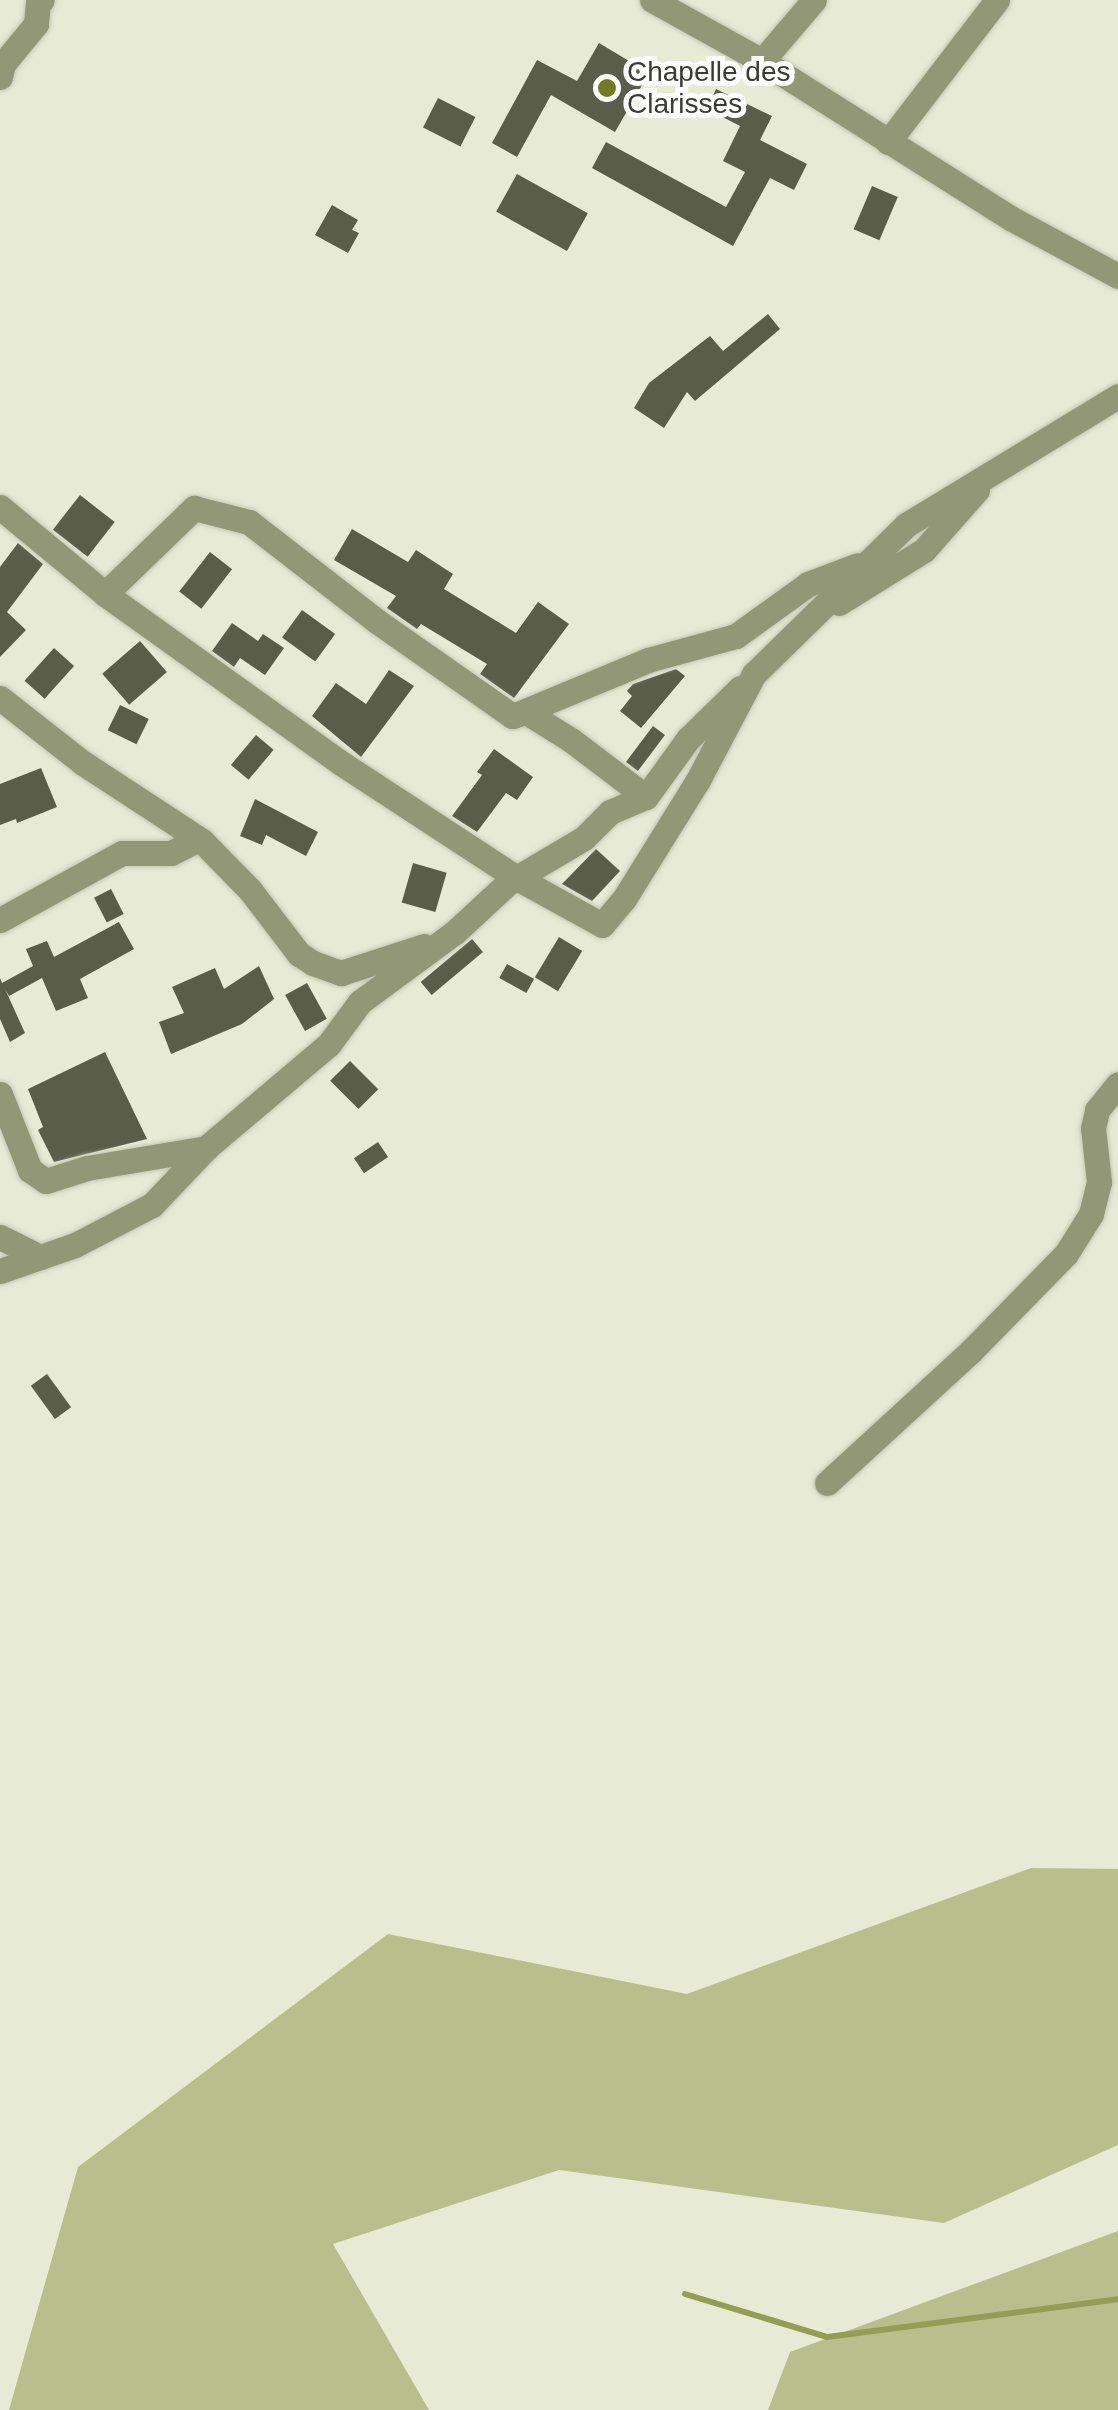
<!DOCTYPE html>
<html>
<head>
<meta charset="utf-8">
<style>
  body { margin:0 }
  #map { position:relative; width:1118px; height:2410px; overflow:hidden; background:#e7ebd5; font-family:Helvetica,sans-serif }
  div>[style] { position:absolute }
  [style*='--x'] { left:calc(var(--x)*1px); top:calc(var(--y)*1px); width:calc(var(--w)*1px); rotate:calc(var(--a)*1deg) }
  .green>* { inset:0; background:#b8bf8c }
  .stream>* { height:6px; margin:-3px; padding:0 3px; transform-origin:3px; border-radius:3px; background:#949d55 }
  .building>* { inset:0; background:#5a5d4a; transform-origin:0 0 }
  .roads { filter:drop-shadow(0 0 2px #c4c8b4) drop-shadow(0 0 2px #c4c8b4) }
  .minor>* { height:25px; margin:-12.5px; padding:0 12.5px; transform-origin:12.5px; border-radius:12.5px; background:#929778 }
  .dots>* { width:28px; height:28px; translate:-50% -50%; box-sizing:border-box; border:5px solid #fff; border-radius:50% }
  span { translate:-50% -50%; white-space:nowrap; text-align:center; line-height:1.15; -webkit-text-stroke:10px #fff; paint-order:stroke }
  .poi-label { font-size:28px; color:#3a3b32 }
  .left { translate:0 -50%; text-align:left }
</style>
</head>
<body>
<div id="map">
  <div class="green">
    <i style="clip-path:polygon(1031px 1868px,1118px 1869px,1118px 2145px,944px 2223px,559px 2170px,333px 2244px,429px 2410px,9px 2410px,78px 2167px,388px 1934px,687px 1994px)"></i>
    <i style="clip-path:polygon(1118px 2231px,1118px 2410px,768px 2410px,790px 2352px)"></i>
  </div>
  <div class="stream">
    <i style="--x:685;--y:2294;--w:148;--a:16.8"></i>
    <i style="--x:827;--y:2337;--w:293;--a:-7.4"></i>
  </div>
  <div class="building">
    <i style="clip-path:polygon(599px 43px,649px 73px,615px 132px,551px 95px,517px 157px,492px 143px,537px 60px,577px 81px)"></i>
    <i style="clip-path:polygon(716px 89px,772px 116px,760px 140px,807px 164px,794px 190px,770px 178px,733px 246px,592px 168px,606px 142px,726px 207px,745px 172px,723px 161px,740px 126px,707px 109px)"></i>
    <i style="left:438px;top:98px;width:42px;height:33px;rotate:27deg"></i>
    <i style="left:517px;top:174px;width:81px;height:43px;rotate:29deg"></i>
    <i style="left:872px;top:186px;width:28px;height:47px;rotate:23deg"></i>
    <i style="clip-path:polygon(332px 205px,358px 220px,352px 230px,359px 233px,348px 253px,315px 235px)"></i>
    <i style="clip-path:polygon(768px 314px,780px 329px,695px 401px,687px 392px,664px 428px,634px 408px,649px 383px,710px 336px,723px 351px)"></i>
    <i style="left:80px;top:495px;width:44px;height:44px;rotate:38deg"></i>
    <i style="clip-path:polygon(352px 529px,408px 562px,416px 550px,453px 574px,444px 589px,516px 633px,538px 602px,569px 624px,514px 698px,480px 674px,487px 664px,421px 624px,417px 629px,387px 608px,396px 596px,334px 560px)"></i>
    <i style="clip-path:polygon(18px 543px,43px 564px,7px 612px,26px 630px,0 657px,0 567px)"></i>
    <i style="left:210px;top:552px;width:28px;height:50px;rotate:38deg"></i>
    <i style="left:302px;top:610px;width:41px;height:34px;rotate:36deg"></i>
    <i style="clip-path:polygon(232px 623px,258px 641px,263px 634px,284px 648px,265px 675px,240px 658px,234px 667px,212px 651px)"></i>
    <i style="left:140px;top:641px;width:41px;height:50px;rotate:49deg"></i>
    <i style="left:54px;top:648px;width:27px;height:44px;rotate:42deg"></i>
    <i style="clip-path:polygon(676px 669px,685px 676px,641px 728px,620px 711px,632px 696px,627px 691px,633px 684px)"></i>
    <i style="clip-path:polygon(389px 670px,414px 686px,361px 757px,312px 716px,336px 683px,366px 704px)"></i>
    <i style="left:120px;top:705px;width:32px;height:28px;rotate:26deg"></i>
    <i style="left:653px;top:726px;width:15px;height:45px;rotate:37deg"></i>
    <i style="left:256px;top:735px;width:23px;height:39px;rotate:40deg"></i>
    <i style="clip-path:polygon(494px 749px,533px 777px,517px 800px,506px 793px,477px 832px,452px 816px,482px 775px,477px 772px)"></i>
    <i style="clip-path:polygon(41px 768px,57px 807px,17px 823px,16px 819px,0 825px,0 784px)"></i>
    <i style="clip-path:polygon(255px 799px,318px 832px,306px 856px,266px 835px,262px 845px,240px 836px)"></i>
    <i style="clip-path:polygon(596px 849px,620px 871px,592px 901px,562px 884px)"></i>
    <i style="left:413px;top:863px;width:35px;height:41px;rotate:16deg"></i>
    <i style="left:111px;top:889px;width:28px;height:19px;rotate:63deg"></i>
    <i style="clip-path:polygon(119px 922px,134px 949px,80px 979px,88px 998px,56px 1011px,42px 978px,9px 996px,5px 989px,25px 1033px,10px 1042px,0 1019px,0 978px,2px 983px,33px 966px,26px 949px,47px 941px,54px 957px)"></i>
    <i style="left:559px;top:937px;width:27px;height:47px;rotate:31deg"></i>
    <i style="left:472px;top:939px;width:17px;height:67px;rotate:50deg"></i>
    <i style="left:507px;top:964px;width:31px;height:16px;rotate:29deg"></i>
    <i style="clip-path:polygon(259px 966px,274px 999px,242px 1024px,171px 1054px,159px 1022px,184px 1013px,172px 987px,215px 968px,224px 989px)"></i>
    <i style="left:307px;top:983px;width:41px;height:25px;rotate:61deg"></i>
    <i style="clip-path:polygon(105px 1052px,147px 1139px,54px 1162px,38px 1130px,43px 1127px,28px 1089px)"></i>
    <i style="left:350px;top:1061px;width:40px;height:28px;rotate:45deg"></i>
    <i style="left:378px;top:1142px;width:18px;height:29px;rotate:56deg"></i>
    <i style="left:47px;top:1374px;width:41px;height:20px;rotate:54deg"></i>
  </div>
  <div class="roads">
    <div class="minor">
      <i style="--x:652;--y:0;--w:126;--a:29"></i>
      <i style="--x:762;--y:61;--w:296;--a:32.3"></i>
      <i style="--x:1012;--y:219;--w:120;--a:28.3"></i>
      <i style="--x:762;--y:61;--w:80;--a:-49.6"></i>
      <i style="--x:0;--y:77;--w:13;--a:-77"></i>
      <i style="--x:3;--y:64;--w:52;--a:-50.5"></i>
      <i style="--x:36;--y:24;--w:22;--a:-85"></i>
      <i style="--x:38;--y:2;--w:4;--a:-27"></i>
      <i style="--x:888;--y:142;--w:179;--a:-52.5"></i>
      <i style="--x:0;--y:507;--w:136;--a:39.6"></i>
      <i style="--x:105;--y:594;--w:290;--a:35.6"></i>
      <i style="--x:341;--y:763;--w:210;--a:33.2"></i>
      <i style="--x:517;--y:878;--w:97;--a:28.9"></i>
      <i style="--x:602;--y:925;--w:34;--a:-50"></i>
      <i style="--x:624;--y:899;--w:140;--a:-58.1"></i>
      <i style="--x:698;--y:780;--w:120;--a:-62.2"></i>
      <i style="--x:754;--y:674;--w:213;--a:-44.4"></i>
      <i style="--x:906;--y:525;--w:248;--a:-31.3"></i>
      <i style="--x:105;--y:594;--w:124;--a:-44"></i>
      <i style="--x:194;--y:508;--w:57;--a:14.3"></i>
      <i style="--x:249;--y:522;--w:163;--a:37.8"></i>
      <i style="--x:378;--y:622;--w:164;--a:35"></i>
      <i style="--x:512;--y:716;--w:15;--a:-16"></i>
      <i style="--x:526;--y:712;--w:53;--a:31.9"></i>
      <i style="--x:571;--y:740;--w:94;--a:37.2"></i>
      <i style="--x:839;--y:603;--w:100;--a:-31.9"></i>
      <i style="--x:924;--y:550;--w:80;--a:-48.5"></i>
      <i style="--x:0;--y:698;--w:105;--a:38.1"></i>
      <i style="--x:83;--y:763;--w:142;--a:33.2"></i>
      <i style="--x:202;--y:841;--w:69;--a:45.6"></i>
      <i style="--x:250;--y:890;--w:81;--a:52.6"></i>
      <i style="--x:299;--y:954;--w:17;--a:33"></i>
      <i style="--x:313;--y:963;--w:30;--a:20"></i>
      <i style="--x:341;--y:973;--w:87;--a:-18"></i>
      <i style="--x:513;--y:716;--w:146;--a:-22.5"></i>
      <i style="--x:648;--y:660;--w:91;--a:-15.3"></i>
      <i style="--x:736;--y:636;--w:89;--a:-35.8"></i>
      <i style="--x:808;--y:584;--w:53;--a:-20.8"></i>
      <i style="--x:0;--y:920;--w:139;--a:-28.8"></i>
      <i style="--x:122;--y:853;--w:49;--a:0"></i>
      <i style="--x:171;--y:853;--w:29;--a:-27"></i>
      <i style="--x:0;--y:1094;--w:82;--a:68.5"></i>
      <i style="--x:30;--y:1170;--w:19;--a:35"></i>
      <i style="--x:46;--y:1181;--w:43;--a:-17.6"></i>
      <i style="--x:87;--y:1168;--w:121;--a:-9.5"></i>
      <i style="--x:0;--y:1237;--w:45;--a:26.6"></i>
      <i style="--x:0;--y:1271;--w:79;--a:-19.1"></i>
      <i style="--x:75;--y:1245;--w:87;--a:-27.5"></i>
      <i style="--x:152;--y:1205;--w:79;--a:-46.5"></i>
      <i style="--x:206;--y:1148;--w:161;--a:-40.2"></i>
      <i style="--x:329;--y:1044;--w:52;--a:-53.6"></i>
      <i style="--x:360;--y:1002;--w:118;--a:-36.4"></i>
      <i style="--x:455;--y:932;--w:72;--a:-42.8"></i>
      <i style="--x:508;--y:883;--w:88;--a:-30.6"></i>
      <i style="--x:584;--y:838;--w:37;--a:-45"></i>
      <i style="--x:610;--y:812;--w:39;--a:-23"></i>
      <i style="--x:646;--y:797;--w:72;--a:-54.1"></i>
      <i style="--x:688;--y:739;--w:73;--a:-44.4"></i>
      <i style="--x:827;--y:1483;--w:194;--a:-42.5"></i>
      <i style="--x:970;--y:1352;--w:137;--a:-45.6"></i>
      <i style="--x:1066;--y:1254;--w:47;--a:-58"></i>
      <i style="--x:1091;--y:1214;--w:33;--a:-76"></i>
      <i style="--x:1099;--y:1182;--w:54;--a:-96.3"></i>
      <i style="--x:1093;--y:1128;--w:18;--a:-77"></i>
      <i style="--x:1097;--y:1110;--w:33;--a:-51"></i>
    </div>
  </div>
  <div class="dots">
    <i style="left:607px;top:88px;background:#717923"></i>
  </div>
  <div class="poi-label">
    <span class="left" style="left:627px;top:88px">Chapelle des<br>Clarisses</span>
  </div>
</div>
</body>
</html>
